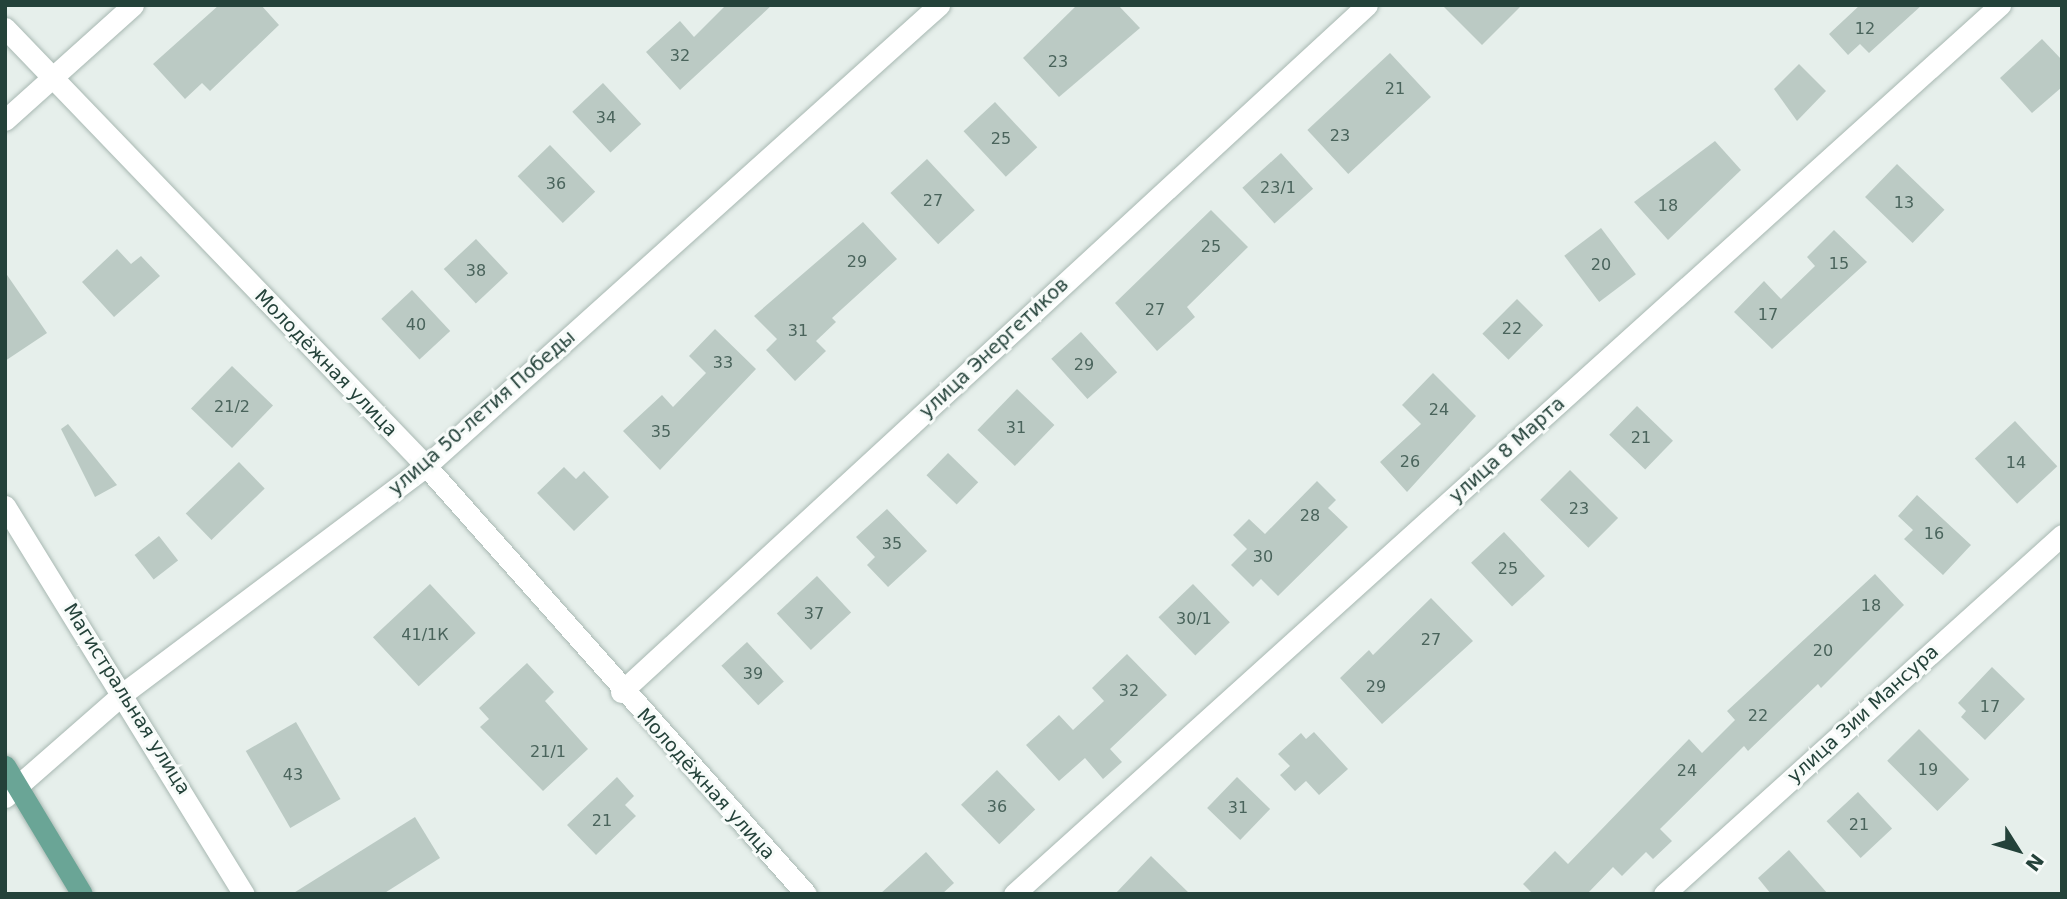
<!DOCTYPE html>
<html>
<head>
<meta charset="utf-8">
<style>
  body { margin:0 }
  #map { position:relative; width:2067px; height:899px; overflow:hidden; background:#e6efeb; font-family:"DejaVu Sans",sans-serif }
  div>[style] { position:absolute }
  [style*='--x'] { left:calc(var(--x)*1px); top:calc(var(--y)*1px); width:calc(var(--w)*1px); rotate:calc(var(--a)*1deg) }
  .building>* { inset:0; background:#bbcac4; transform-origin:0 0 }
  .roads { filter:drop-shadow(0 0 2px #a8b8b2) drop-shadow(0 0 2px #a8b8b2) }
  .minor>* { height:21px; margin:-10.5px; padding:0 10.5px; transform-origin:10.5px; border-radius:10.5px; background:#fff }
  .major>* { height:21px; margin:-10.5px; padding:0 10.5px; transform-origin:10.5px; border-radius:10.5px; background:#6aa596 }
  span { translate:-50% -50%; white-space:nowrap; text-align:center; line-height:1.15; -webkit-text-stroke:6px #f7fbf9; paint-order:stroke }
  .number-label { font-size:16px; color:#4a645c }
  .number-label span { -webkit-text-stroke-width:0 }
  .street-label { font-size:19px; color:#24423a }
  .frame { position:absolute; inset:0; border:7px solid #24423a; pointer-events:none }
  .north { position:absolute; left:1983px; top:815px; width:70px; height:70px; -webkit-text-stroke:5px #f7fbf9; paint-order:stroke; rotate:127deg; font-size:19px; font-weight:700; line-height:28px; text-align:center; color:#24423a }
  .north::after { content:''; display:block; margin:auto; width:24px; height:32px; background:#24423a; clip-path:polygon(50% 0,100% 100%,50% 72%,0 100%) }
</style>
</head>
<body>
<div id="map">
  <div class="building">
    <i style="clip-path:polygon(219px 5px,261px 5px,279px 25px,210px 91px,202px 83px,185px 99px,153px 64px)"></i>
    <i style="clip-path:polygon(726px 5px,772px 5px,680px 90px,646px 52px,680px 21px,694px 37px)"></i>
    <i style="clip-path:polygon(1077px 5px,1118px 5px,1140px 28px,1059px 97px,1023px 58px)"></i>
    <i style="clip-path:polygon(1442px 5px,1522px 5px,1482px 45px)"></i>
    <i style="clip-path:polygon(1860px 5px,1922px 5px,1869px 53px,1860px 44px,1848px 55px,1829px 34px)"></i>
    <i style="clip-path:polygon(2042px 39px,2062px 60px,2062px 87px,2032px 113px,2000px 78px)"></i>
    <i style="left:1390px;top:53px;width:60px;height:113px;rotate:47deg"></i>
    <i style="clip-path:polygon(1799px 64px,1826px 91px,1797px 121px,1774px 89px)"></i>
    <i style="left:603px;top:83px;width:56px;height:42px;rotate:47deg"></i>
    <i style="left:995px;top:102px;width:62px;height:43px;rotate:47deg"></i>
    <i style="clip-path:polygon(1715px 141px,1741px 170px,1668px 240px,1634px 202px)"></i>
    <i style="left:550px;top:145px;width:65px;height:45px;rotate:46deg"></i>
    <i style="left:1281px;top:153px;width:48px;height:52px;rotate:48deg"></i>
    <i style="left:927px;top:159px;width:70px;height:50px;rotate:47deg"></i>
    <i style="left:1897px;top:164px;width:66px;height:46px;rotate:44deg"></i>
    <i style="clip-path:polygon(1211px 210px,1248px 247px,1187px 307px,1195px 317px,1157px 351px,1115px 303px)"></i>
    <i style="clip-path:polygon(863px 222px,897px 259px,832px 318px,836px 322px,816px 341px,826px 351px,795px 381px,766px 350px,777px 339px,754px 316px)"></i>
    <i style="left:1601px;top:228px;width:58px;height:46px;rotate:53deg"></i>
    <i style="clip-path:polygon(1834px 230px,1867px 262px,1772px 349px,1734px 312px,1764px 281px,1781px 299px,1815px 266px,1807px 257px)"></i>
    <i style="left:476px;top:239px;width:47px;height:44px;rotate:47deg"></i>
    <i style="clip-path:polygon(117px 249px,131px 264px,141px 256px,160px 276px,114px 317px,82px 282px)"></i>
    <i style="clip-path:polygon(5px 272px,47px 333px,5px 361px)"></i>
    <i style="left:412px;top:290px;width:56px;height:42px;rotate:47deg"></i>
    <i style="left:1517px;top:299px;width:37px;height:49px;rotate:45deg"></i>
    <i style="clip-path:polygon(715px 329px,756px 369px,660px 470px,623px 431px,662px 395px,673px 407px,706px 373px,689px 356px)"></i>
    <i style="left:1081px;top:332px;width:54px;height:40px;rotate:48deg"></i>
    <i style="left:232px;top:366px;width:57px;height:59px;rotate:44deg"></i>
    <i style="clip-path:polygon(1433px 373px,1476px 416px,1407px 492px,1380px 462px,1421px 424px,1402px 405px)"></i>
    <i style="left:1017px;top:389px;width:52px;height:57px;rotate:44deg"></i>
    <i style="left:1637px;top:406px;width:50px;height:40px;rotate:44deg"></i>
    <i style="left:2015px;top:421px;width:62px;height:55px;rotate:47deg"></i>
    <i style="clip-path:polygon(68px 424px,117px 485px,95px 497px,61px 429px)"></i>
    <i style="left:948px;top:453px;width:42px;height:31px;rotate:44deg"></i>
    <i style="left:239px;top:462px;width:37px;height:74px;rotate:46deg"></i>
    <i style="clip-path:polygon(564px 467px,576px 479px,584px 471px,609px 497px,574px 531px,537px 493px)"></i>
    <i style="left:1570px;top:470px;width:68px;height:42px;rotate:45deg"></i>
    <i style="clip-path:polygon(1317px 481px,1336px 500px,1328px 508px,1348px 527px,1278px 596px,1261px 579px,1253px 587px,1231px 565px,1247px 549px,1233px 535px,1249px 519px,1265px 534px)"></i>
    <i style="clip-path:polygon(1917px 495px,1971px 545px,1943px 575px,1904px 539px,1913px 530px,1898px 516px)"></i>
    <i style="clip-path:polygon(887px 509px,927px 551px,888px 587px,867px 565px,875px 557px,856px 537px)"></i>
    <i style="left:1504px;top:532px;width:60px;height:45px;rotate:47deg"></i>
    <i style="left:159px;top:536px;width:31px;height:31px;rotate:52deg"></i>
    <i style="clip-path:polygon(1875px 574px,1904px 605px,1821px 688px,1818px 684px,1748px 751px,1744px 746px,1660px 829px,1672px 841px,1653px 859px,1646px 852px,1622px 876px,1613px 867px,1587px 894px,1533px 894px,1523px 884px,1555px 851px,1568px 864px,1689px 739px,1702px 753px,1735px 720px,1727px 711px)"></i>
    <i style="left:817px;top:576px;width:50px;height:55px;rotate:47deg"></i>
    <i style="left:430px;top:584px;width:67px;height:78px;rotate:47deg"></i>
    <i style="left:1193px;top:584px;width:53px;height:48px;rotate:46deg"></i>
    <i style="clip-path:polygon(1431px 598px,1473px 641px,1382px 724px,1340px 678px,1369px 650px,1373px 655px)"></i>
    <i style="left:747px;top:642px;width:54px;height:35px;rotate:47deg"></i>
    <i style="clip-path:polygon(1127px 654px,1167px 695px,1110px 749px,1122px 762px,1103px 779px,1085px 758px,1059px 781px,1026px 745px,1059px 715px,1073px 730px,1104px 701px,1092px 688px)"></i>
    <i style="clip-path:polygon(527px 663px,554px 692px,545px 701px,588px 749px,543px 791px,480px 727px,489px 719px,479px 708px)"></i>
    <i style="clip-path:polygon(1992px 667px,2025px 699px,1985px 740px,1961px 717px,1966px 711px,1958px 703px)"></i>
    <i style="left:296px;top:722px;width:89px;height:58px;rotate:60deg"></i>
    <i style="left:1919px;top:729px;width:71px;height:45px;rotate:45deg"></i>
    <i style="clip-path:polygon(1314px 732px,1348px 769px,1319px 795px,1306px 781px,1295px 791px,1280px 775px,1290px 766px,1278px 754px,1301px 733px,1306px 739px)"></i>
    <i style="left:997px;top:770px;width:55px;height:50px;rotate:46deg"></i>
    <i style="clip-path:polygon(617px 777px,634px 796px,625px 805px,636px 816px,596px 855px,567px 825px)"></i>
    <i style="left:1237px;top:777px;width:46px;height:43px;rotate:44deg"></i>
    <i style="left:1858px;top:792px;width:50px;height:43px;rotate:47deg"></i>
    <i style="clip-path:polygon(415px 817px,440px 858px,383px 894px,292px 894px)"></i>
    <i style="clip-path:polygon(1789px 850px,1828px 894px,1771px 894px,1758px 878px)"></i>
    <i style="clip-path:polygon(926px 852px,954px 883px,942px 894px,880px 894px)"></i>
    <i style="clip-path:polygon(1151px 856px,1190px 894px,1115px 894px)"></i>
  </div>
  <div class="roads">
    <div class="minor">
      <i style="--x:5;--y:28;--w:608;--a:46.13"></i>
      <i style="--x:426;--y:466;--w:572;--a:48.4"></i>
      <i style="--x:5;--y:120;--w:172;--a:-41.9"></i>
      <i style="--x:5;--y:506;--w:456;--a:58.4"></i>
      <i style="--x:621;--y:692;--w:1014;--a:-42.64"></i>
      <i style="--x:5;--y:797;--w:159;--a:-41.2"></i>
      <i style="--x:125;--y:692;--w:376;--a:-36.9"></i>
      <i style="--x:426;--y:466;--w:690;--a:-41.94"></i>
      <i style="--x:1014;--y:894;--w:1328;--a:-42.04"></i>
      <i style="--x:1664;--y:894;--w:536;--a:-42.05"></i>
    </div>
    <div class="major">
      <i style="--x:5;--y:766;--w:149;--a:59"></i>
    </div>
  </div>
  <div class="number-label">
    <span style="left:1865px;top:29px">12</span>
    <span style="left:680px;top:56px">32</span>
    <span style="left:1058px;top:62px">23</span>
    <span style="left:1395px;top:89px">21</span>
    <span style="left:606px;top:118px">34</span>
    <span style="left:1340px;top:136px">23</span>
    <span style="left:1001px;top:139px">25</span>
    <span style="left:556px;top:184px">36</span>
    <span style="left:1278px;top:188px">23/1</span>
    <span style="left:933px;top:201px">27</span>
    <span style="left:1904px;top:203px">13</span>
    <span style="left:1668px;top:206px">18</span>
    <span style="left:1211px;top:247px">25</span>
    <span style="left:857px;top:262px">29</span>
    <span style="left:1839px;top:264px">15</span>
    <span style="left:1601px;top:265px">20</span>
    <span style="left:476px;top:271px">38</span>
    <span style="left:1155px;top:310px">27</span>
    <span style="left:1768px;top:315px">17</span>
    <span style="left:416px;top:325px">40</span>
    <span style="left:1512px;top:329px">22</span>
    <span style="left:798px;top:331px">31</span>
    <span style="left:723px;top:363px">33</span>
    <span style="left:1084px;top:365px">29</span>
    <span style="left:232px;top:407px">21/2</span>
    <span style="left:1439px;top:410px">24</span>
    <span style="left:1016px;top:428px">31</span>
    <span style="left:661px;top:432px">35</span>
    <span style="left:1641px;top:438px">21</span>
    <span style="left:1410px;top:462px">26</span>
    <span style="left:2016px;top:463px">14</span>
    <span style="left:1579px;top:509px">23</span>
    <span style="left:1310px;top:516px">28</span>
    <span style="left:1934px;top:534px">16</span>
    <span style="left:892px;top:544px">35</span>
    <span style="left:1263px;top:557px">30</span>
    <span style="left:1508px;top:569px">25</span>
    <span style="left:1871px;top:606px">18</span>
    <span style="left:814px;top:614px">37</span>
    <span style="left:1194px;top:619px">30/1</span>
    <span style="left:425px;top:635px">41/1К</span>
    <span style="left:1431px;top:640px">27</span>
    <span style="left:1823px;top:651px">20</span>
    <span style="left:753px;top:674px">39</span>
    <span style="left:1376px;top:687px">29</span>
    <span style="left:1129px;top:691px">32</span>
    <span style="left:1990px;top:707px">17</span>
    <span style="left:1758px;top:716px">22</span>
    <span style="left:548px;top:752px">21/1</span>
    <span style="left:1928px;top:770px">19</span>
    <span style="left:1687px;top:771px">24</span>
    <span style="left:293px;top:775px">43</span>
    <span style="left:997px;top:807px">36</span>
    <span style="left:1238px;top:808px">31</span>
    <span style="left:602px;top:821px">21</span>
    <span style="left:1859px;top:825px">21</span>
  </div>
  <div class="street-label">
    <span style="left:994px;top:348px;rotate:-43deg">улица Энергетиков</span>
    <span style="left:326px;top:363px;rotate:46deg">Молодёжная улица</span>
    <span style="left:482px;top:413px;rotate:-41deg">улица 50-летия Победы</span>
    <span style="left:1507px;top:450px;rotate:-42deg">улица 8 Марта</span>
    <span style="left:127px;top:699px;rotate:58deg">Магистральная улица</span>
    <span style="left:1863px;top:714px;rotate:-42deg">улица Зии Мансура</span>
    <span style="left:706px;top:784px;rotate:48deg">Молодёжная улица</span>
  </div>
  <div class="frame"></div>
  <div class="north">N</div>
</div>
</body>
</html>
